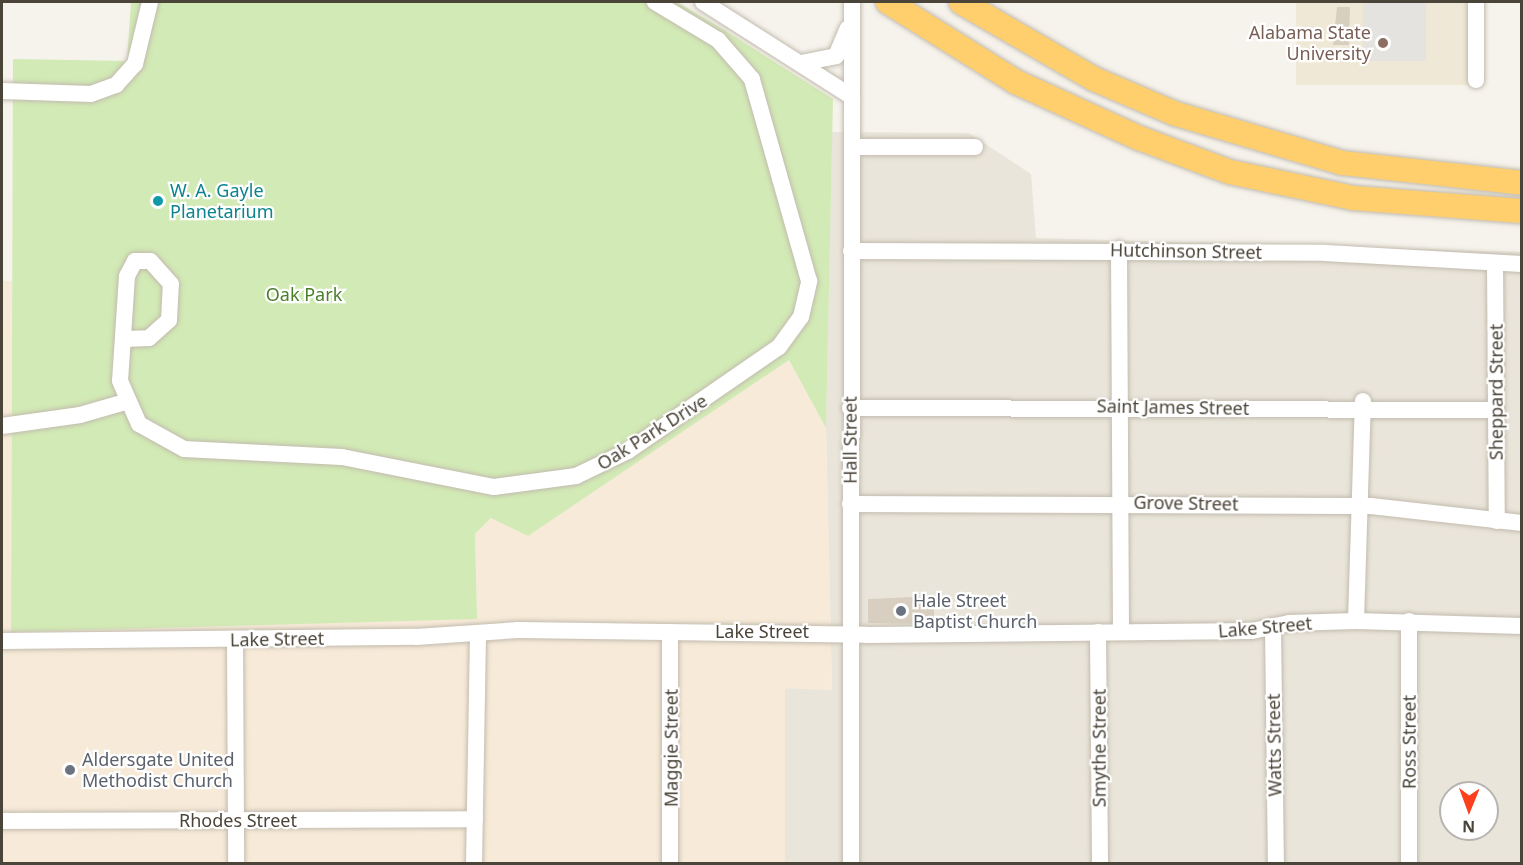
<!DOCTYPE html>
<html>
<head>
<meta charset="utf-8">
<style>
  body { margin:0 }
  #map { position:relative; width:1523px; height:865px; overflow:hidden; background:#f6f3ec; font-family:"Noto Sans",sans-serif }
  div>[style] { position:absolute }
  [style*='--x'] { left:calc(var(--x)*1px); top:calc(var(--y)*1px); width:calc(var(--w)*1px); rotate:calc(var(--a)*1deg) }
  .residential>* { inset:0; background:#eae5da }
  .commercial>* { inset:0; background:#f7ead8 }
  .education>* { inset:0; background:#efe8d6; transform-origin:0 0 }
  .green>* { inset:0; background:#d2eab5 }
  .parking>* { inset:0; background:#e5e3e0; transform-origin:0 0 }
  .building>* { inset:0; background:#d8cfc1 }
  .roads { filter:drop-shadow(0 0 2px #c2bbae) drop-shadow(0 0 2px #c2bbae) }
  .minor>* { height:16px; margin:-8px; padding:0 8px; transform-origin:8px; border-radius:8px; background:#fff }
  .highway>* { height:24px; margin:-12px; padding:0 12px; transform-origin:12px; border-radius:12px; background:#ffcf6e }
  .dots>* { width:16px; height:16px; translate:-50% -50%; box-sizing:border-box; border:3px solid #fff; border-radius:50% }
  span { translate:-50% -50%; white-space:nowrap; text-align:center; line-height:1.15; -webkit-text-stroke:4.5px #fff; paint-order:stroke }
  .education-label { font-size:18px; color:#785e54 }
  .right { translate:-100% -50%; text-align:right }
  .culture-label { font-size:18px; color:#0d838f }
  .left { translate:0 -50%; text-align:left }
  .street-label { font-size:18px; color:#4b4439 }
  .park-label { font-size:18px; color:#4a7f2a }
  .worship-label { font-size:18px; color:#5b616d }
  .frame { position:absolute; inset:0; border:3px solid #4b4439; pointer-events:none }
  .north { position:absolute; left:1439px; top:781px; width:60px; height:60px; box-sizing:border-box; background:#fff; border:2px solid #b7b4b0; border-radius:50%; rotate:181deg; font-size:16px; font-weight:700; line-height:24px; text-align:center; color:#4b4439 }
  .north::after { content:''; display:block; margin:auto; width:21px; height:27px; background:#fc3f1d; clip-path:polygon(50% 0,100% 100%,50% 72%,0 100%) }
</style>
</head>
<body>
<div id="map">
  <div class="residential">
    <i style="clip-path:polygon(evenodd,832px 132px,969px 133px,1031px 174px,1036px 238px,1521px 252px,1521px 863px,785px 863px,785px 688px,832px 690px,826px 428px,832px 132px,1451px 793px,1487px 793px,1487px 829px,1451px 829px,1451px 793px)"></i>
  </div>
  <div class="commercial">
    <i style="clip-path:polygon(2px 281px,12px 281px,11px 632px,477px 618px,475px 534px,492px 518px,528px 536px,789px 360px,826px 428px,832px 690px,785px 688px,785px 863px,2px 864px)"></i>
  </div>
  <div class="education">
    <i style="left:1296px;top:2px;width:174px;height:83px"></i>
  </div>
  <div class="green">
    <i style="clip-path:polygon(131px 2px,677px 2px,726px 31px,833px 99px,826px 428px,789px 360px,528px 536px,491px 518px,475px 534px,477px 619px,11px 632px,13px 59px,127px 61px)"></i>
  </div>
  <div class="parking">
    <i style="left:1363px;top:2px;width:63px;height:59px"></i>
  </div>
  <div class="building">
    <i style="clip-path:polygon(1337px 7px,1350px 7px,1349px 45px,1333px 45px)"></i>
    <i style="clip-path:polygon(934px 596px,934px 624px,868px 623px,868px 599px)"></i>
  </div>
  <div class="roads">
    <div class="minor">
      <i style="--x:703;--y:2;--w:177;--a:32.5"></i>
      <i style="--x:1476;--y:2;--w:78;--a:90"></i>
      <i style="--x:801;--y:63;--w:36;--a:-11"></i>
      <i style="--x:836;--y:56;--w:30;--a:-67"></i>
      <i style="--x:2;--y:91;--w:89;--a:1.9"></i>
      <i style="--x:91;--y:94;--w:27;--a:-20"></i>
      <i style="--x:116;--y:85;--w:28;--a:-48"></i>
      <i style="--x:135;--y:64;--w:64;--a:-76.4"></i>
      <i style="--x:852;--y:147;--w:123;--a:0"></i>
      <i style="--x:1119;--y:249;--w:383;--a:89.7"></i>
      <i style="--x:851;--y:251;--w:474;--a:0.2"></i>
      <i style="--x:1325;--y:253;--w:197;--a:3.2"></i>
      <i style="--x:1495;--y:263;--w:258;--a:89.6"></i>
      <i style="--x:124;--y:339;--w:25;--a:-2"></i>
      <i style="--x:149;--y:338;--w:27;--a:-42"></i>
      <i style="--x:169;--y:320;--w:36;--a:-87"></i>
      <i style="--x:171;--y:284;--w:31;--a:-132"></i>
      <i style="--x:150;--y:261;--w:15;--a:180"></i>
      <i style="--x:135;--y:261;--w:17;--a:118"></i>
      <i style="--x:127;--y:276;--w:105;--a:93.8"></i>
      <i style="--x:120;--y:381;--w:47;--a:66.2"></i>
      <i style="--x:139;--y:424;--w:51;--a:29.1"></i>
      <i style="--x:184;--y:449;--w:158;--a:2.9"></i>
      <i style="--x:342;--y:457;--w:155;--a:11.2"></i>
      <i style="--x:494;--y:487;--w:83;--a:-7.6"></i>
      <i style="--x:576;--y:476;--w:58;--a:-25.7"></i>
      <i style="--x:628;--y:451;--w:183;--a:-34.6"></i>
      <i style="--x:779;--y:347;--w:37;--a:-54"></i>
      <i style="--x:801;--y:317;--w:37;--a:-77"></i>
      <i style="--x:809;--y:281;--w:210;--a:-105.8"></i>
      <i style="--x:752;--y:79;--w:52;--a:-131.1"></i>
      <i style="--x:718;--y:40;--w:74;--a:-148.9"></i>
      <i style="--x:850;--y:408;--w:646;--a:0.18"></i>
      <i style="--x:2;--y:426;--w:79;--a:-8"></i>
      <i style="--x:80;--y:415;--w:47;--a:-16.1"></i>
      <i style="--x:850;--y:504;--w:521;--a:0.22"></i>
      <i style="--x:1371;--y:506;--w:152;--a:6.4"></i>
      <i style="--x:1356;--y:621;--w:220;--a:-88.2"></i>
      <i style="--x:1273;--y:626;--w:238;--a:89.3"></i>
      <i style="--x:1098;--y:632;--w:232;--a:89.5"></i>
      <i style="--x:235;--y:639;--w:225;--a:89.7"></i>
      <i style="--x:2;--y:641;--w:414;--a:-0.6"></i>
      <i style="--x:416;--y:637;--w:102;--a:-3.9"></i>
      <i style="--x:518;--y:630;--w:349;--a:0.8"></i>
      <i style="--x:867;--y:635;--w:385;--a:-0.6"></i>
      <i style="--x:1252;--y:631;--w:38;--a:-12"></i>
      <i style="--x:1289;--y:623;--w:67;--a:-1.7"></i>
      <i style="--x:1356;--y:621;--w:166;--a:1.7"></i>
      <i style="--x:2;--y:821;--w:473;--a:-0.2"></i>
      <i style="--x:474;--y:864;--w:231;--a:-89"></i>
      <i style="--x:670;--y:864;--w:232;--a:-90"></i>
      <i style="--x:851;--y:864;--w:862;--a:-89.93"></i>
      <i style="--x:1409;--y:864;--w:243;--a:-90"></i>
    </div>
    <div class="highway">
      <i style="--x:888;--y:2;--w:151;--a:32"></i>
      <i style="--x:1016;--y:82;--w:135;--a:24.5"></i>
      <i style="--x:1139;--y:138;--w:97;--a:20.5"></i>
      <i style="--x:1230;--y:172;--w:126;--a:11.9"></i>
      <i style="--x:1353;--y:198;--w:169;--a:4.4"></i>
      <i style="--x:961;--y:2;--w:154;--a:30.1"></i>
      <i style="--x:1094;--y:79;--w:89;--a:23.1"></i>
      <i style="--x:1176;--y:114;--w:173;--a:16.4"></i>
      <i style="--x:1342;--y:163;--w:181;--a:6.3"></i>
    </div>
  </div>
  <div class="dots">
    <i style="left:1383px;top:43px;background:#8d6e63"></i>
    <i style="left:158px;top:201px;background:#0f9aa8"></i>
    <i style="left:901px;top:611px;background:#6b7280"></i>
    <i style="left:70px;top:770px;background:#6b7280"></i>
  </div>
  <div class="education-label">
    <span class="right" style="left:1371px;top:43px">Alabama State<br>University</span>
  </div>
  <div class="culture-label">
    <span class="left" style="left:170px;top:201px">W. A. Gayle<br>Planetarium</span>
  </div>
  <div class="street-label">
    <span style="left:1186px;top:251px;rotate:1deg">Hutchinson Street</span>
    <span style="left:1496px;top:392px;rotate:-90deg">Sheppard Street</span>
    <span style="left:1173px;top:407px;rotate:1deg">Saint James Street</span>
    <span style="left:652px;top:432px;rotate:-32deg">Oak Park Drive</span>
    <span style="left:850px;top:440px;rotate:-90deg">Hall Street</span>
    <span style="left:1186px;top:503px;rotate:1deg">Grove Street</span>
    <span style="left:1265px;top:627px;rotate:-5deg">Lake Street</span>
    <span style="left:762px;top:631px">Lake Street</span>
    <span style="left:277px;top:639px;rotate:-1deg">Lake Street</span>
    <span style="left:1409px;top:742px;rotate:-90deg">Ross Street</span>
    <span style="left:1274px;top:745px;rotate:-91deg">Watts Street</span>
    <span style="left:671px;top:748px;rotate:-90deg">Maggie Street</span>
    <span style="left:1099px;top:748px;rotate:-90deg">Smythe Street</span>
    <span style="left:238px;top:820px">Rhodes Street</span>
  </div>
  <div class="park-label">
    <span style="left:304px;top:294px">Oak Park</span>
  </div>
  <div class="worship-label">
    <span class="left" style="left:913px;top:611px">Hale Street<br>Baptist Church</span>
    <span class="left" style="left:82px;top:770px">Aldersgate United<br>Methodist Church</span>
  </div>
  <div class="frame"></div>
  <div class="north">N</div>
</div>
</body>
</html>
